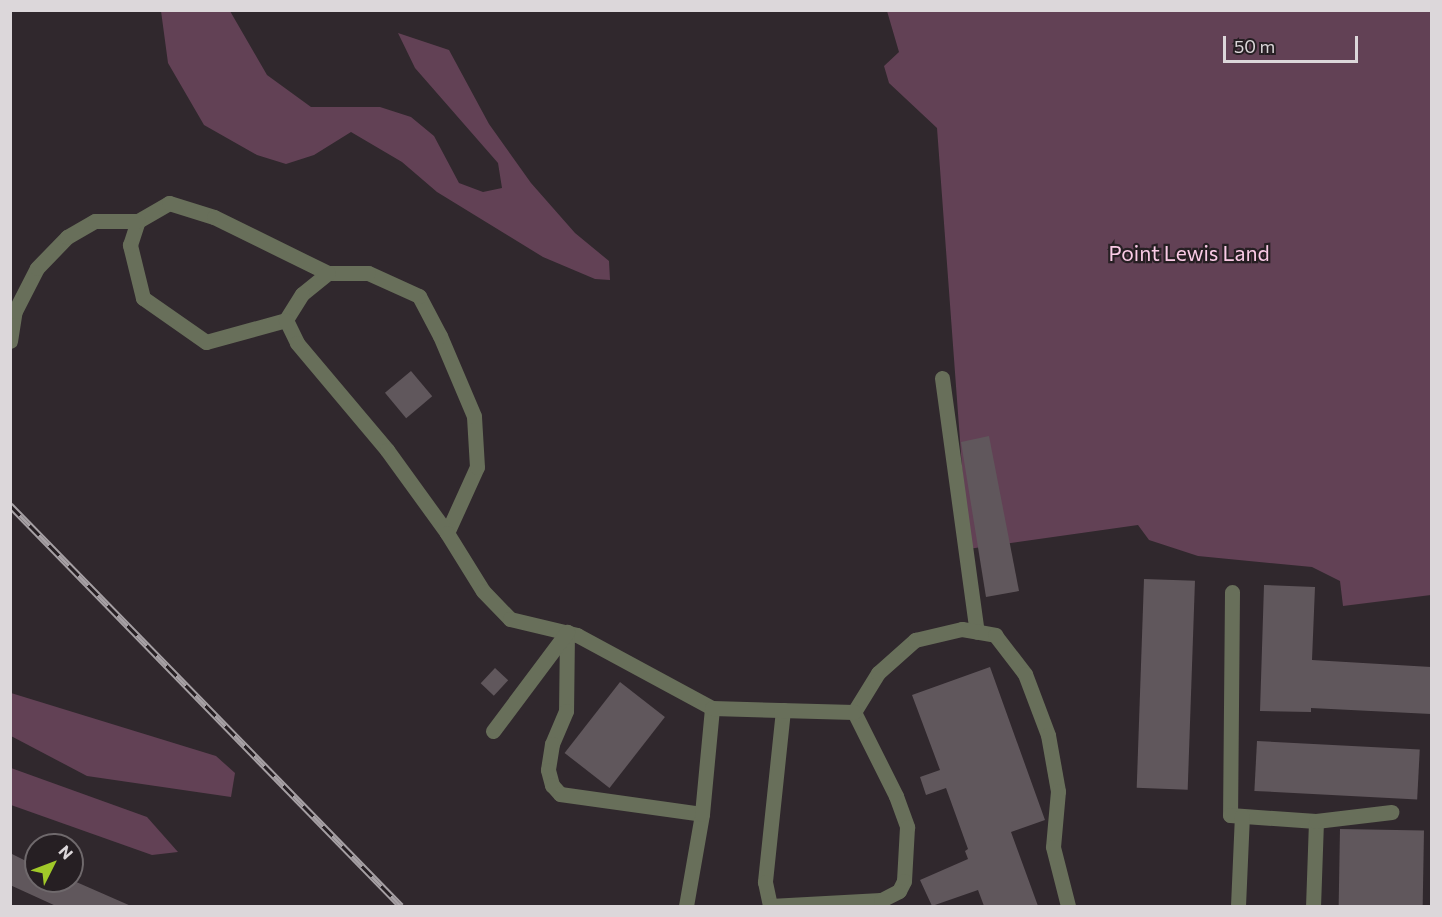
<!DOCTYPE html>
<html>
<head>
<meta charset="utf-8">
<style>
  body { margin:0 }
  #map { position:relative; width:1442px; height:917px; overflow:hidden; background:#30282d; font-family:Commissioner,sans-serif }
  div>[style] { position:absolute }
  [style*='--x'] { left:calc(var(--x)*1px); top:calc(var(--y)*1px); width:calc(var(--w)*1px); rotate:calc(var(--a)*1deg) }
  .green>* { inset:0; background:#624155 }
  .building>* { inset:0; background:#60575c; transform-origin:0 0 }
  .minor>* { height:15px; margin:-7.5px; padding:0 7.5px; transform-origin:7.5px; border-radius:7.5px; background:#686f5a }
  .rail>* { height:7px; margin-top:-3.5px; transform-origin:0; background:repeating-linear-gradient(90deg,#261f23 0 14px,#a6a0a4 0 28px); box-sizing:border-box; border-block:2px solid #a6a0a4 }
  span { translate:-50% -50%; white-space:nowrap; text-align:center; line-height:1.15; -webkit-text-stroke:4.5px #261f23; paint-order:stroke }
  .park-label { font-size:21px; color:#facbe6 }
  .frame { position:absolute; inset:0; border:12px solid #dcd7da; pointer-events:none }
  .north { position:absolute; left:24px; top:833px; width:60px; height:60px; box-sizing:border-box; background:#261f23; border:2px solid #6f696c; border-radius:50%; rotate:48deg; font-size:16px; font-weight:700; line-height:24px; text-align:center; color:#dcd7da }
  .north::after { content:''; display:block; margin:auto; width:21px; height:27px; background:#a1c929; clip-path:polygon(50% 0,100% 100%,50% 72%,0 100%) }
  .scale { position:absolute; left:1223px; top:36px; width:135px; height:27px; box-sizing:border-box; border:3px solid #dcd7da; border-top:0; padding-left:8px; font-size:18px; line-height:21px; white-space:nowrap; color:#dcd7da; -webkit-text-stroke:4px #261f23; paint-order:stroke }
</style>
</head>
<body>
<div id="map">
  <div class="green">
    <i style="clip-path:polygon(161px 11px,230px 11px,267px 75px,311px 107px,380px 107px,411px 117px,434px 136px,459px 183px,483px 192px,502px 188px,498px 163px,415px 68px,398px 33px,449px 50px,489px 124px,531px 183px,575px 233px,609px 261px,610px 280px,595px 279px,543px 257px,437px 192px,402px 162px,351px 132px,314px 155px,286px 164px,257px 155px,204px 125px,168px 63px)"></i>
    <i style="clip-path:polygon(887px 11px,1431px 11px,1431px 595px,1343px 606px,1340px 581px,1312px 567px,1198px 556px,1149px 540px,1138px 525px,968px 549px,937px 128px,889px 83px,884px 66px,899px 52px)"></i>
    <i style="clip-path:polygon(11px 693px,216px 756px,235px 773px,231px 797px,87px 776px,11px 736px)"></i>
    <i style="clip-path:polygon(11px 768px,147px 817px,178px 852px,152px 855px,11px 805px)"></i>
  </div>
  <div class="building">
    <i style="left:411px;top:371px;width:33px;height:34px;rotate:50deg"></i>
    <i style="clip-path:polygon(989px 436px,1019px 591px,986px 597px,961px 442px)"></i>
    <i style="left:1144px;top:579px;width:51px;height:209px;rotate:2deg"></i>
    <i style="clip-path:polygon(1264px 585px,1315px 587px,1312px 660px,1431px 667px,1431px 714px,1311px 708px,1311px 712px,1260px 711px)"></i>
    <i style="clip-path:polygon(990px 667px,1045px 820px,1011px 832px,1038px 906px,984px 906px,978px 890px,932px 906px,920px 880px,968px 859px,965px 851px,968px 849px,946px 788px,926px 795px,920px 777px,940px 770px,912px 695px)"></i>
    <i style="left:495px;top:668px;width:18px;height:21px;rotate:43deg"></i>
    <i style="left:620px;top:682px;width:57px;height:90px;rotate:38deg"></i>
    <i style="left:1257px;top:741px;width:163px;height:50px;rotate:3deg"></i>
    <i style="left:1340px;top:829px;width:84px;height:77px;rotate:1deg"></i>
    <i style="clip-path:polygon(10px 853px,36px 866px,36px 881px,74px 881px,131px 906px,56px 906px,10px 885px)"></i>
  </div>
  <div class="minor">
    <i style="--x:286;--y:320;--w:83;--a:164.6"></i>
    <i style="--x:206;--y:342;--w:77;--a:-145.1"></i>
    <i style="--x:143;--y:298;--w:55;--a:-103.8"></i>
    <i style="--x:130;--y:245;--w:25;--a:-72"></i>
    <i style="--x:138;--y:221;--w:36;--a:-30"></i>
    <i style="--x:169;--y:203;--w:47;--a:17.3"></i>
    <i style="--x:214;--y:217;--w:127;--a:26.2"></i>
    <i style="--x:10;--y:341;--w:30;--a:-81"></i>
    <i style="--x:15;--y:311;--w:48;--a:-62.9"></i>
    <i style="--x:37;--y:268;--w:43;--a:-45.9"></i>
    <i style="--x:67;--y:237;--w:32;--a:-30"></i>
    <i style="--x:95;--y:221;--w:43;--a:0"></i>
    <i style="--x:942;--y:378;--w:256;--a:82.2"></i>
    <i style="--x:447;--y:533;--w:72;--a:-65.6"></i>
    <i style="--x:477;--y:467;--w:51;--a:-93.4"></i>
    <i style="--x:474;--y:416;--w:87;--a:-113"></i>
    <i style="--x:440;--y:336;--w:45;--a:-117.7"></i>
    <i style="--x:419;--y:296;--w:56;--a:-155.7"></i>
    <i style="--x:368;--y:273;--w:40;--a:180"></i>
    <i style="--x:328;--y:273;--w:33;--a:141"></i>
    <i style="--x:302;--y:294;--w:31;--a:122"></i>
    <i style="--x:286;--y:320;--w:25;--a:64"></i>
    <i style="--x:297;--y:343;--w:140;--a:49.9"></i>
    <i style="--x:387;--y:450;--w:102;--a:54.1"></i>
    <i style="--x:447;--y:533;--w:68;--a:58.2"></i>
    <i style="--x:483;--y:591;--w:39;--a:46"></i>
    <i style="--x:510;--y:619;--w:69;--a:13.4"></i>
    <i style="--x:577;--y:635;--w:153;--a:28.4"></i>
    <i style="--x:1232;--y:592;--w:223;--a:90.5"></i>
    <i style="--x:1230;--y:815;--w:86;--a:4"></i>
    <i style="--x:1316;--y:821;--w:85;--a:92"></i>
    <i style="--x:567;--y:632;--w:79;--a:90.7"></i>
    <i style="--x:566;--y:711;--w:36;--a:113"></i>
    <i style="--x:552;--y:744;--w:26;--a:99"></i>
    <i style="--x:548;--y:770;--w:16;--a:75"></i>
    <i style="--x:552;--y:785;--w:12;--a:48"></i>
    <i style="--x:560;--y:794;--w:143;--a:8"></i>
    <i style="--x:783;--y:710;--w:173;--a:96"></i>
    <i style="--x:765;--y:882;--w:25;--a:78"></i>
    <i style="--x:770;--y:906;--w:111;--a:-3.1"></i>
    <i style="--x:881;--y:900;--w:6;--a:81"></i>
    <i style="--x:854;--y:712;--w:46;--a:-58.4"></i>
    <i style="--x:878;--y:673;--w:50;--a:-41.7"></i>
    <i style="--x:915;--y:640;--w:48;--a:-13.2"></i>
    <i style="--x:962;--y:629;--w:34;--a:10"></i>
    <i style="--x:995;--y:635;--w:49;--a:52.4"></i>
    <i style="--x:1025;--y:674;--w:65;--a:69.3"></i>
    <i style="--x:1048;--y:735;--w:57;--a:79.9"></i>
    <i style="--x:1058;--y:791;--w:56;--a:95.1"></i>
    <i style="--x:1053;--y:847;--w:61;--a:75.7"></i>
    <i style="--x:854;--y:712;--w:94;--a:63.4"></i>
    <i style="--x:896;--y:796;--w:33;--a:70"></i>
    <i style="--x:907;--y:827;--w:54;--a:93.2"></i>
    <i style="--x:904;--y:881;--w:11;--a:117"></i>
    <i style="--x:899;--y:891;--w:20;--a:153"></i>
    <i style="--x:493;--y:731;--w:124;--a:-53.2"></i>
    <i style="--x:1316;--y:821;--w:76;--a:-6.8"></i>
    <i style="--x:686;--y:906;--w:93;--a:-80.1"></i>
    <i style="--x:702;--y:814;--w:106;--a:-84.6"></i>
    <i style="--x:712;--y:708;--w:142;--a:1.6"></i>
    <i style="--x:1238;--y:906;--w:90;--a:-87.5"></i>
  </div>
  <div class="rail">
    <i style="--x:10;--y:505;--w:560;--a:45.72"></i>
  </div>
  <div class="park-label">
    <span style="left:1189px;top:253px">Point Lewis Land</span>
  </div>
  <div class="frame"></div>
  <div class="north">N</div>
  <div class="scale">50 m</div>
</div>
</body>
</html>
